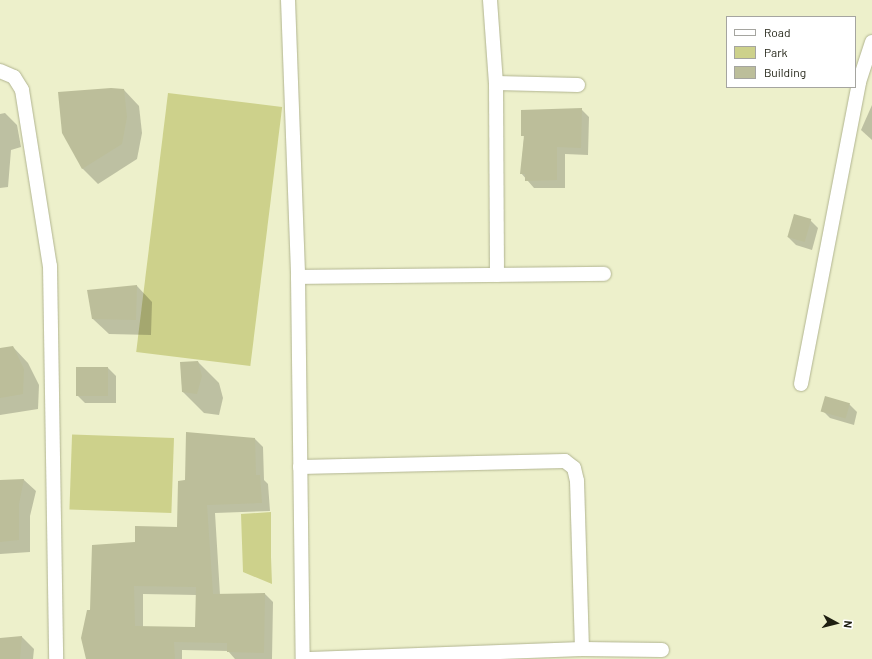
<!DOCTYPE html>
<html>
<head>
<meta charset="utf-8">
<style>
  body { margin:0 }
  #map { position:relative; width:872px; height:659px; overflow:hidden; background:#edf0cb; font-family:Barlow,sans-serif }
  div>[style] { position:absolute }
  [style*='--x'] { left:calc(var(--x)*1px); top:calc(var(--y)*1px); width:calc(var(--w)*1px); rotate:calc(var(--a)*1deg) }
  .green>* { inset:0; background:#cdd18b; transform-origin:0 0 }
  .shadow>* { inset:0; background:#0003 }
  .building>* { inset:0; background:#bcbe9a; transform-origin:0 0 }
  .roads { filter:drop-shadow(0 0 1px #b1b490) drop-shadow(0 0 1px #b1b490) }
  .street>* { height:14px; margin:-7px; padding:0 7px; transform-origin:7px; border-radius:7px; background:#fff }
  span { translate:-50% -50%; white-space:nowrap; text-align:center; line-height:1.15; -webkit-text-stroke:3.5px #fff; paint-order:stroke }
  .legend { position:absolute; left:726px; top:16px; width:130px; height:72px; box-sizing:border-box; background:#fff; border:1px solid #a5a5a0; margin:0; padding:5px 7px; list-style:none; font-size:12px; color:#1e1f11 }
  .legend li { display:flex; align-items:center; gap:8px; height:20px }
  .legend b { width:20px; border:1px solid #a5a5a0 }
  .north { position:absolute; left:816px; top:603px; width:40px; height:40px; -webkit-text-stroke:3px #fff; paint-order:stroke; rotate:97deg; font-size:11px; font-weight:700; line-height:16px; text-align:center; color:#1e1f11 }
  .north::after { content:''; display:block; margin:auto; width:14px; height:18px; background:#1e1f11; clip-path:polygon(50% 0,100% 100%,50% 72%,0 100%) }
</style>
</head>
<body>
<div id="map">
  <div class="green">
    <i style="left:168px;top:93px;width:115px;height:261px;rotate:7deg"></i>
    <i style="left:174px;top:438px;width:75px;height:102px;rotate:92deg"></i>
    <i style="clip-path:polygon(271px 512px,271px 557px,272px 584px,243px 572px,241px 514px)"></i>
  </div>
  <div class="shadow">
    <i style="clip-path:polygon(124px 90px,139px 106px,142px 133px,137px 159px,98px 184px,82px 168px)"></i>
    <i style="clip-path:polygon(872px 105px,872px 140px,861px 130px)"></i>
    <i style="clip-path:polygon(582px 110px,589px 117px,588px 155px,565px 154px,565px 188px,534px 188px,521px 173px,524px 139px,522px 111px)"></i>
    <i style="clip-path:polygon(5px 113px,17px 125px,21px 147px,11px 150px,8px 187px,0 188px,0 114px)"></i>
    <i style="clip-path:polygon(810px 220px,818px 228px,812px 250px,796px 245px,788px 237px)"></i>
    <i style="clip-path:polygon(137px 286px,152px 302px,151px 335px,109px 334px,93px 319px)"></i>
    <i style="clip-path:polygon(13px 347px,28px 363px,39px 385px,38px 409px,0 415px,0 349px)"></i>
    <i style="clip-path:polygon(198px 362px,219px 383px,223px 398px,219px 415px,204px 413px,183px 392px)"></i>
    <i style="clip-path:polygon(108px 368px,116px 376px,116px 403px,85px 403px,77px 395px)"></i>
    <i style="clip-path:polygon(849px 404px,857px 412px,854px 425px,830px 418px,822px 410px)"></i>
    <i style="clip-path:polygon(evenodd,255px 439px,263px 447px,264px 480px,268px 484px,270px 511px,215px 513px,220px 595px,265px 594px,273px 602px,272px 659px,235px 659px,228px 651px,182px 650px,182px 659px,87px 659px,91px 611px,136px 543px,178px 528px,186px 481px,255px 439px,143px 594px,197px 595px,196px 628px,143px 627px,143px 594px)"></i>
    <i style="clip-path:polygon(0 480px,24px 480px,36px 491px,30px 516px,30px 552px,0 554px)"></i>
    <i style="clip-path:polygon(22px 637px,34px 649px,33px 659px,0 659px,0 639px)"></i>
  </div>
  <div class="building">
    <i style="clip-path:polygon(111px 88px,124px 89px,127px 117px,122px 144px,82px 169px,62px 133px,58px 92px)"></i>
    <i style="clip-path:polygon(582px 108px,581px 148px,557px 147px,557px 180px,525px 181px,525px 174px,520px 174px,524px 136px,521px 136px,521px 110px)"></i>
    <i style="left:794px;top:214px;width:18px;height:24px;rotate:16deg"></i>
    <i style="clip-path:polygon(137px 285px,136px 320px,92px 319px,87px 290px)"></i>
    <i style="clip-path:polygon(13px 346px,24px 369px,23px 394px,0 398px,0 348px)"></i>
    <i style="clip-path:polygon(198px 361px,202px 376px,197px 394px,182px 392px,180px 362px)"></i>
    <i style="left:76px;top:367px;width:32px;height:29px"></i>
    <i style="left:825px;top:396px;width:26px;height:16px;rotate:16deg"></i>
    <i style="clip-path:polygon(evenodd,186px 432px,255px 438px,256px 475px,260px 475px,262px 503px,207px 505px,213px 594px,265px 593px,264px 653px,227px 652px,227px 643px,174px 642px,175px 659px,86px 659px,81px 638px,87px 610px,90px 610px,92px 545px,135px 542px,135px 526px,177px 527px,178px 481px,185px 480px,186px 432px,134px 586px,196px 587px,195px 627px,135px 626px,134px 586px)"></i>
    <i style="clip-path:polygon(24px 479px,19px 504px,19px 540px,0 542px,0 480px)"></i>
    <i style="clip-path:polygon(22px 636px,20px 659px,0 659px,0 638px)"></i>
  </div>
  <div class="roads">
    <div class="street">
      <i style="--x:288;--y:0;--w:277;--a:87.9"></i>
      <i style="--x:298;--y:277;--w:382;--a:89.3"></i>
      <i style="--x:490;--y:0;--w:83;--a:85.9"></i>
      <i style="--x:496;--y:83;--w:82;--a:1.4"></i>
      <i style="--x:0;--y:71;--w:15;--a:23"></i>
      <i style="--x:14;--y:77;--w:15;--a:58"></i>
      <i style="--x:22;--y:90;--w:178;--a:81"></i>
      <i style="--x:50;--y:266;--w:393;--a:89.1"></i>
      <i style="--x:496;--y:83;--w:192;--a:89.7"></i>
      <i style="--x:298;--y:277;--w:306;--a:-0.6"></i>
      <i style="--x:801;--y:384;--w:308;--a:-79.1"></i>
      <i style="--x:859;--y:82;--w:42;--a:-72"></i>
      <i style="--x:300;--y:467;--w:265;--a:-1.3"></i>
      <i style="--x:565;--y:461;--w:11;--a:38"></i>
      <i style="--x:574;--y:468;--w:13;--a:77"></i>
      <i style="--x:577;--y:481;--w:168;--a:88.3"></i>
      <i style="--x:582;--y:649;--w:279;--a:177.9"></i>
      <i style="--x:582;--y:649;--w:80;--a:0.7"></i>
    </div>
  </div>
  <ul class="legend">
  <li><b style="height:5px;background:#fff"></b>Road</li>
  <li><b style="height:11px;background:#cdd18b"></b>Park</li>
  <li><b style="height:11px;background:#bcbe9a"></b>Building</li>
  </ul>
  <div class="north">N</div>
</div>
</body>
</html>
